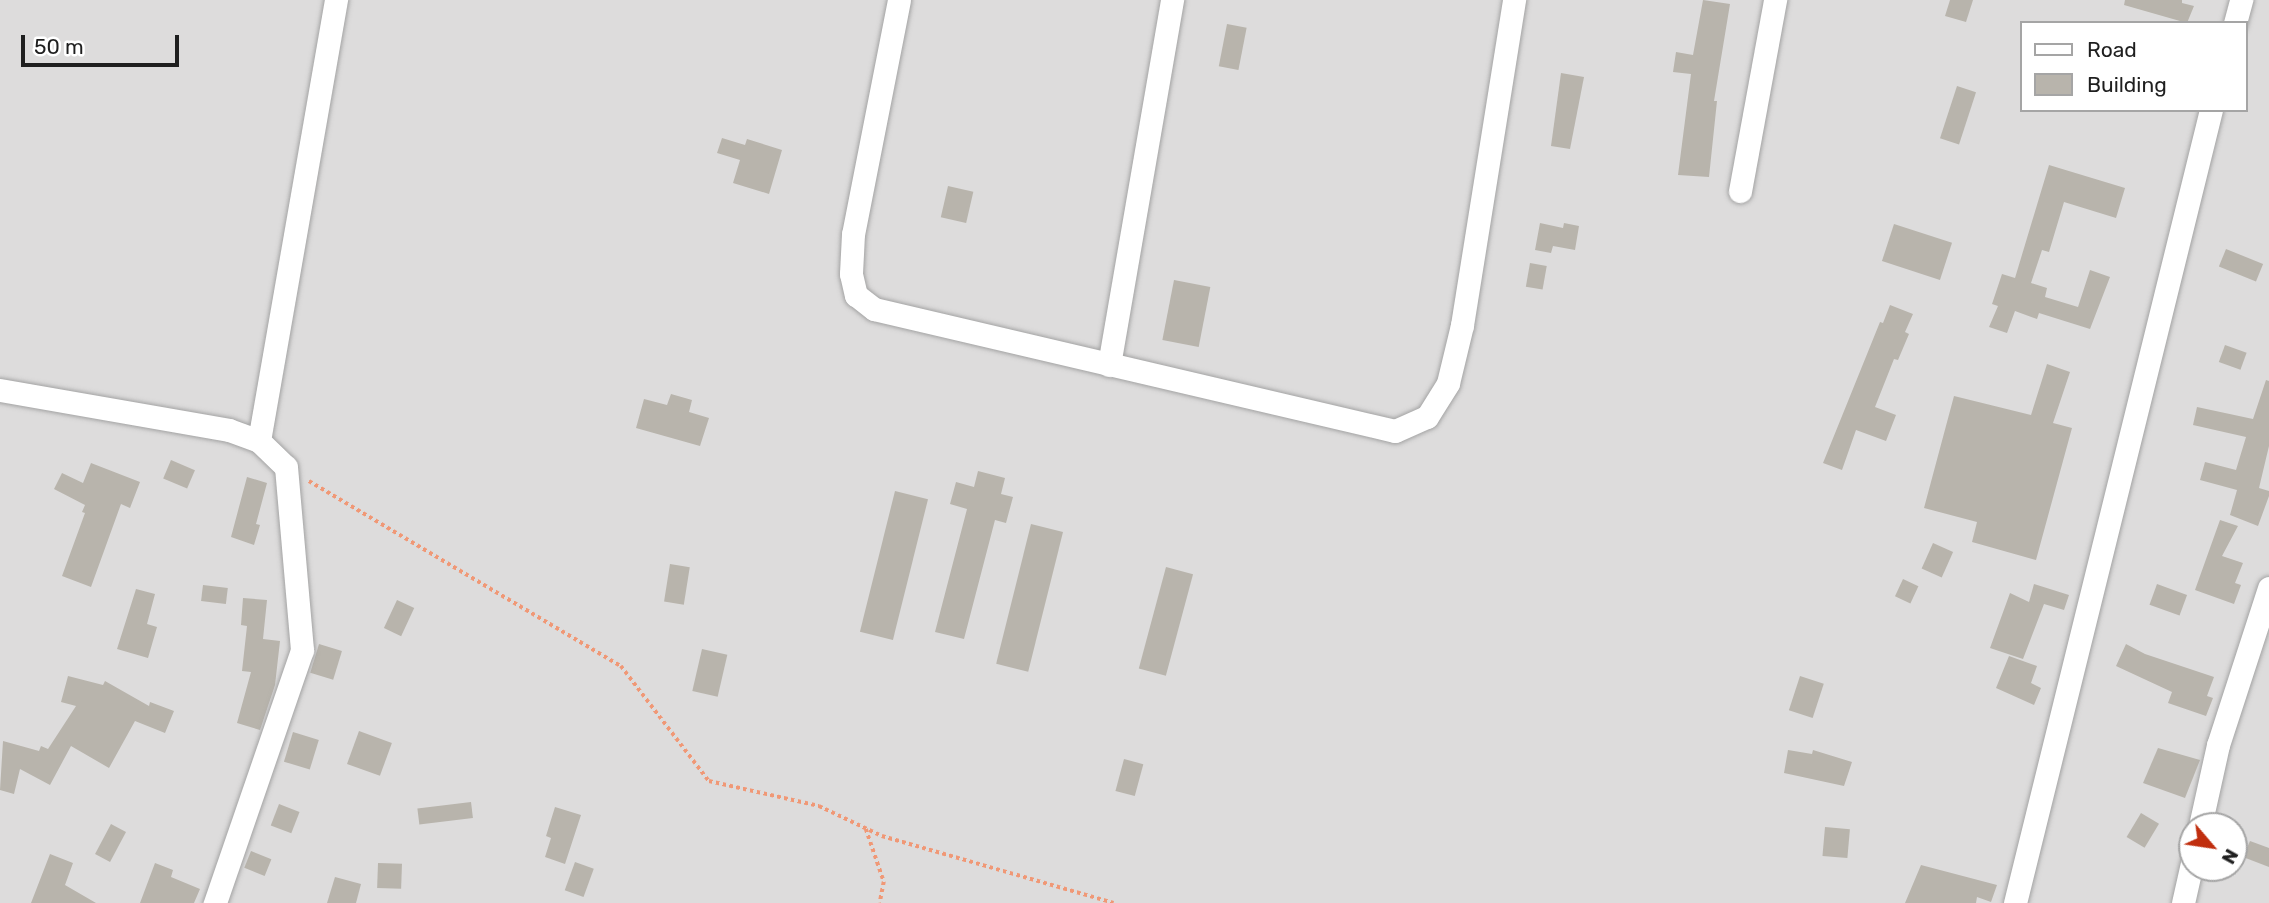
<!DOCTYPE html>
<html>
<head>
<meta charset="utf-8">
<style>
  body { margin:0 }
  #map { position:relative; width:2269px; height:903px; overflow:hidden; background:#efeee6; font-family:Rubik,sans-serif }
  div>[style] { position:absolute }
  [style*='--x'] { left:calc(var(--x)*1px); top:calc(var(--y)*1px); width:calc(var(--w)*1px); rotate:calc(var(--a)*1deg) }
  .residential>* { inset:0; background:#dddcdc }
  .building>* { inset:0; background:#b8b4ac; transform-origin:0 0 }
  .path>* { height:3.5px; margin-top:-1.75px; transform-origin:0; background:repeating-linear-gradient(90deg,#f09876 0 3.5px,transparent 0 7px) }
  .roads { filter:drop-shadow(0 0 2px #a3a3a3) drop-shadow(0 0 2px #a3a3a3) }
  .minor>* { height:23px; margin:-11.5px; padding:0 11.5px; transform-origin:11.5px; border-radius:11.5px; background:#fff }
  span { translate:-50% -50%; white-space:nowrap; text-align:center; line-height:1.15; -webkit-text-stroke:7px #fff; paint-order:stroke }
  .legend { position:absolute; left:2020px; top:21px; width:228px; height:91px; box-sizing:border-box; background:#fff; border:2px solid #a5a5a5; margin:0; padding:9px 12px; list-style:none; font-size:21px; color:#1f1f1f }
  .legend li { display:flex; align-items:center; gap:14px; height:35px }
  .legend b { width:35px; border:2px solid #a5a5a5 }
  .north { position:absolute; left:2178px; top:812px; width:70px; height:70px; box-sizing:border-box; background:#fff; border:2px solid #a5a5a5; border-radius:50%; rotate:119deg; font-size:19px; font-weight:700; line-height:28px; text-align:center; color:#1f1f1f }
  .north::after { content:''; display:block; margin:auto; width:24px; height:32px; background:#c02e0e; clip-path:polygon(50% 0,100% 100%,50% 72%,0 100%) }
  .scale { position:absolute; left:21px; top:35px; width:158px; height:32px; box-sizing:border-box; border:4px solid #1f1f1f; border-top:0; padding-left:9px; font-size:21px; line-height:24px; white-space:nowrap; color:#1f1f1f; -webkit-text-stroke:5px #fff; paint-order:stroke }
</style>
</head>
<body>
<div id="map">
  <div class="residential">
    <i style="clip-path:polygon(evenodd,0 0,2269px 0,2269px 903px,0 903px,0 0,2022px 23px,2246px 23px,2246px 110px,2022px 110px,2022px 23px,0 0,2192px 826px,2234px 826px,2234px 868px,2192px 868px,2192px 826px)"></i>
  </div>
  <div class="building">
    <i style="clip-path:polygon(1703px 0,1730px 4px,1714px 101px,1717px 101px,1709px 177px,1678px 175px,1691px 74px,1673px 72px,1676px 52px,1693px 55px)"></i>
    <i style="clip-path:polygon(1950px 0,1973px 0,1966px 22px,1945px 16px)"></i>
    <i style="clip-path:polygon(2125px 0,2182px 0,2182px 3px,2194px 6px,2187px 23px,2124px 5px)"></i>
    <i style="left:1227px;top:24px;width:20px;height:43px;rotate:11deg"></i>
    <i style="clip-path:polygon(1561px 73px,1584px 77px,1570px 149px,1551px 146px)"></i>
    <i style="left:1957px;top:86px;width:20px;height:55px;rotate:18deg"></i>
    <i style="clip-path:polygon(722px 138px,745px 145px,747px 139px,782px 150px,769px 194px,733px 183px,740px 160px,717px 153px)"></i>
    <i style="clip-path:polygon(2049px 165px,2125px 188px,2116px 218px,2064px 202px,2049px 252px,2042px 250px,2031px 283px,2047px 288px,2045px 297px,2078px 307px,2090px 270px,2110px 277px,2090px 329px,2039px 313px,2037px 319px,2015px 311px,2007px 333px,1989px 327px,1998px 306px,1992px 304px,2002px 274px,2015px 278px)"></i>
    <i style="left:948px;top:186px;width:26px;height:32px;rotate:13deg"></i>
    <i style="clip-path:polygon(1540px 223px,1563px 228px,1564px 223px,1579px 226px,1575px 250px,1553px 246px,1551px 253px,1535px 250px)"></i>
    <i style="left:1894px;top:224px;width:61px;height:39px;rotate:18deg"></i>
    <i style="left:2226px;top:249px;width:40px;height:19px;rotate:22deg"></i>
    <i style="left:1530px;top:263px;width:17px;height:24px;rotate:10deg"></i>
    <i style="left:1174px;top:280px;width:37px;height:61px;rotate:11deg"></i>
    <i style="clip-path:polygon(1890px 305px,1913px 314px,1905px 332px,1909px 334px,1898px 360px,1894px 359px,1875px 407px,1896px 415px,1886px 441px,1856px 430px,1842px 470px,1823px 463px,1880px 322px,1883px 323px)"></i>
    <i style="left:2225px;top:345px;width:23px;height:18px;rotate:20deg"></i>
    <i style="clip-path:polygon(2047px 364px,2070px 372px,2053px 423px,2072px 428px,2036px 560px,1972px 542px,1977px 522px,1924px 508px,1954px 396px,2031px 415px)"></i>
    <i style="clip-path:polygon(2266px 380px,2269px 381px,2269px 446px,2259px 488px,2269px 491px,2269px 496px,2258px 526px,2230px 515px,2237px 490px,2200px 480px,2205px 462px,2236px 470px,2246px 437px,2193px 425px,2197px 407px,2253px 419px)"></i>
    <i style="clip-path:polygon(671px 394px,692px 400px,689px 412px,709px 418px,700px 446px,636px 428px,644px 399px,667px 405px)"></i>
    <i style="left:171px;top:460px;width:26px;height:20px;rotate:23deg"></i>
    <i style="clip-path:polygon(91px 463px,140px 482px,130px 508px,121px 504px,91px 587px,62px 576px,85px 513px,82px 512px,85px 505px,54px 489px,62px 473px,83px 483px)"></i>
    <i style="clip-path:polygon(978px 471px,1005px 478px,1001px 494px,1013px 497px,1006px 523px,995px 520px,964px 639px,935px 632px,967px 509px,950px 504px,956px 482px,974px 487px)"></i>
    <i style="clip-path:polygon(247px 477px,267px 483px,256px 524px,260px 525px,254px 545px,231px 537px)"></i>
    <i style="left:895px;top:491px;width:34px;height:145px;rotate:14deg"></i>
    <i style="clip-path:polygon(2220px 520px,2238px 526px,2222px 556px,2243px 563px,2235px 583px,2241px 585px,2234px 604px,2195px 590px)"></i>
    <i style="left:1031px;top:524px;width:33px;height:144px;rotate:14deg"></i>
    <i style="left:1933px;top:543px;width:22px;height:28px;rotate:24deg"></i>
    <i style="left:670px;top:564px;width:20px;height:38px;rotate:9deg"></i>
    <i style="left:1166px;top:567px;width:28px;height:105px;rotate:15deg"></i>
    <i style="left:1903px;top:579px;width:17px;height:19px;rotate:25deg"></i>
    <i style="clip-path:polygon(2034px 584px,2069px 595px,2064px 610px,2044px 604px,2023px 659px,1990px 648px,2010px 593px,2029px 602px)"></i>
    <i style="left:2157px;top:584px;width:32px;height:22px;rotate:20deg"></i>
    <i style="left:203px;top:585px;width:25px;height:16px;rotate:7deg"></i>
    <i style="clip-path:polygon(136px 589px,155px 594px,147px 624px,157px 627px,148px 658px,117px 649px)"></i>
    <i style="clip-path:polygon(243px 598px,267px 600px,263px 639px,280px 641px,275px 685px,260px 730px,237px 723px,251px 672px,242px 671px,247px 626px,241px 625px)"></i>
    <i style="left:397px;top:600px;width:19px;height:31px;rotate:25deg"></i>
    <i style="left:319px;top:644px;width:24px;height:30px;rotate:17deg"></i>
    <i style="clip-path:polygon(2126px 644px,2145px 654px,2214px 677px,2207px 696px,2213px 698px,2206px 716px,2168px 703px,2172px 692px,2116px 666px)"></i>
    <i style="left:702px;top:649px;width:26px;height:43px;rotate:13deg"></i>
    <i style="clip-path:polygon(2009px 656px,2037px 666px,2031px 683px,2041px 688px,2034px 705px,1996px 688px)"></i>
    <i style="clip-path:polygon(68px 676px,103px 685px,105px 681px,149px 706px,150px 702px,174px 711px,165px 733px,135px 721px,109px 768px,71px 746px,50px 785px,20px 769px,14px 794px,0 790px,3px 741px,39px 751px,41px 746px,48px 749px,76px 706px,61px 702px)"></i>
    <i style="left:1800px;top:676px;width:25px;height:36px;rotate:18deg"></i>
    <i style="left:359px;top:731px;width:35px;height:35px;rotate:20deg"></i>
    <i style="left:293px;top:732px;width:27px;height:31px;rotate:17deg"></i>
    <i style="clip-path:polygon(2158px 748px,2200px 760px,2185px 798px,2143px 783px)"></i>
    <i style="clip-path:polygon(1788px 750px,1812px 754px,1813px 750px,1852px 762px,1844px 786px,1784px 773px)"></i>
    <i style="left:1124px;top:759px;width:20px;height:33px;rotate:15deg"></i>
    <i style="left:471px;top:802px;width:16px;height:54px;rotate:83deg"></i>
    <i style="left:279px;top:804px;width:22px;height:23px;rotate:21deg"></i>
    <i style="clip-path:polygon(555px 807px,581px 815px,565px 864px,545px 857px,551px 838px,546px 836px)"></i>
    <i style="left:2141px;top:813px;width:21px;height:28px;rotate:31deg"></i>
    <i style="left:111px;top:824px;width:17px;height:34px;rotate:28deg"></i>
    <i style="left:1825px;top:827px;width:25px;height:29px;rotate:5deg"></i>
    <i style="clip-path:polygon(2250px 841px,2269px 848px,2269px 867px,2243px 857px)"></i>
    <i style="left:251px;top:851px;width:22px;height:18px;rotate:22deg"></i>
    <i style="clip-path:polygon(50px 854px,73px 863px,65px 885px,96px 903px,31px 903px)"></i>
    <i style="left:575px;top:862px;width:20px;height:30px;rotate:20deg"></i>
    <i style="clip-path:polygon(155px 863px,173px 870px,171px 877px,200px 889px,194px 903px,140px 903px)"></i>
    <i style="left:378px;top:863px;width:24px;height:25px;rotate:2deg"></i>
    <i style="clip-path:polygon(1921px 865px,1997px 885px,1991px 902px,1977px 897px,1976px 903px,1905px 903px)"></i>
    <i style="clip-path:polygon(335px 877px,361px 884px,356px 903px,327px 903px)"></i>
  </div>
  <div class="path">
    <i style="--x:309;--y:481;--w:363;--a:30.7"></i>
    <i style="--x:621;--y:666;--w:145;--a:52.6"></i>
    <i style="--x:709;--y:781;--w:113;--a:12.8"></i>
    <i style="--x:819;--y:806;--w:70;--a:25.5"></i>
    <i style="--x:882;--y:836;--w:241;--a:16.1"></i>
    <i style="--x:866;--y:829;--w:56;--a:71.2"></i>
    <i style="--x:884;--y:882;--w:21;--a:101"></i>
  </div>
  <div class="roads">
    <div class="minor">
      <i style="--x:899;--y:0;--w:238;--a:101.1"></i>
      <i style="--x:853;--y:234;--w:40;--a:92.9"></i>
      <i style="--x:851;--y:274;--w:22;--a:77"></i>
      <i style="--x:856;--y:295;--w:23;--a:38"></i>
      <i style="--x:874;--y:309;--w:535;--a:13.18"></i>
      <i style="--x:1395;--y:431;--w:35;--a:-24"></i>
      <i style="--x:1427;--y:417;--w:40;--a:-58"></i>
      <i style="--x:1448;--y:383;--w:60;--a:-76.4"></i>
      <i style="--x:1462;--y:325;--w:329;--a:-80.9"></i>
      <i style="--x:2235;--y:23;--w:24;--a:-75"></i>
      <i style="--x:1740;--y:191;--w:194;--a:-79.6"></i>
      <i style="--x:1109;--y:365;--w:370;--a:-80.2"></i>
      <i style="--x:0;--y:390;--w:232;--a:9.9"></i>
      <i style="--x:229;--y:430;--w:32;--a:20"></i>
      <i style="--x:259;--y:441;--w:37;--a:44"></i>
      <i style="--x:286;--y:467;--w:184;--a:85"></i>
      <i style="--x:302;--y:650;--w:268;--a:109"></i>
      <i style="--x:259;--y:441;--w:448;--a:-80.1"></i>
      <i style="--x:2200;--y:826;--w:83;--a:-77.5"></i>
      <i style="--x:2218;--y:745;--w:165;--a:-72"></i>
      <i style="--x:2015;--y:903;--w:817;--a:-76.12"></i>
      <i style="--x:2183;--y:903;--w:41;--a:-77.3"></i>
    </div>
  </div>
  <ul class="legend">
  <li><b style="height:9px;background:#fff"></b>Road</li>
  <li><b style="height:19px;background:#b8b4ac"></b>Building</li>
  </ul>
  <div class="north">N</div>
  <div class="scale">50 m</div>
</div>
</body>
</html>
